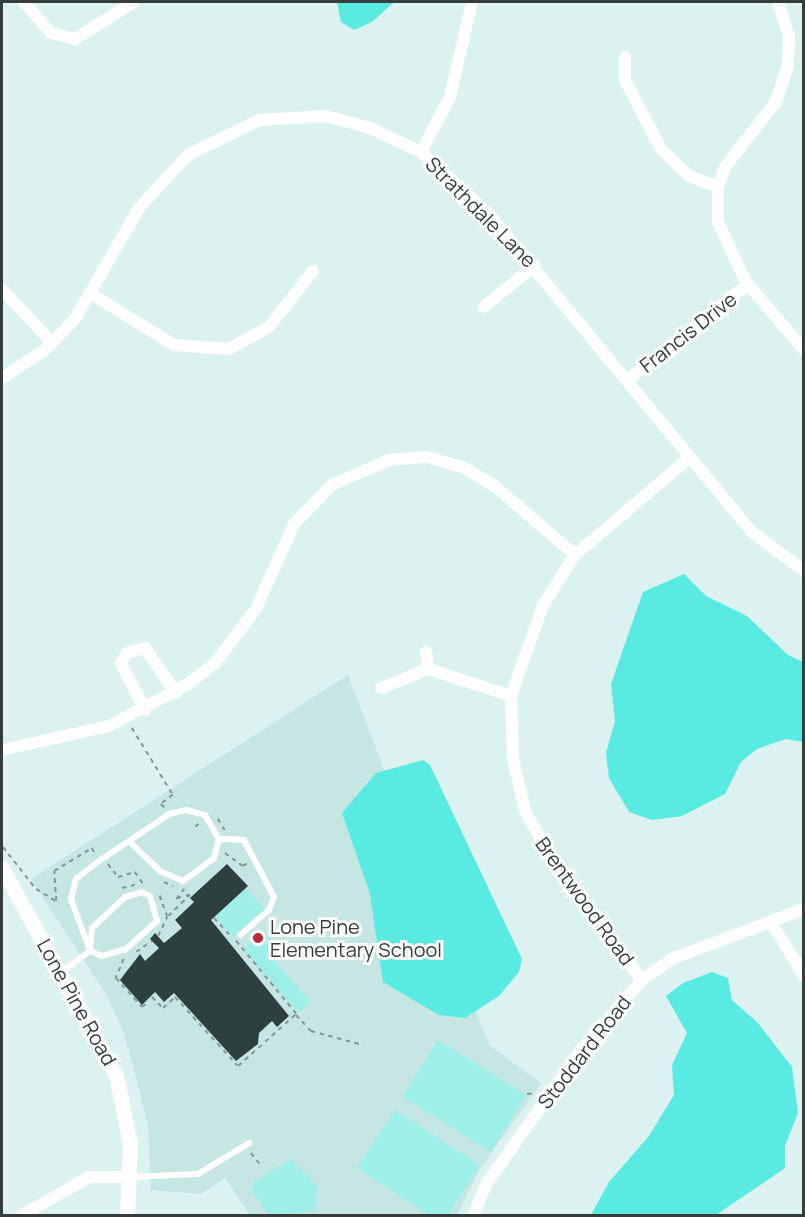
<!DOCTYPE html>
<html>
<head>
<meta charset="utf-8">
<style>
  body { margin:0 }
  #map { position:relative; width:805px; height:1217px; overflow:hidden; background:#dbf2f0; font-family:Manrope,sans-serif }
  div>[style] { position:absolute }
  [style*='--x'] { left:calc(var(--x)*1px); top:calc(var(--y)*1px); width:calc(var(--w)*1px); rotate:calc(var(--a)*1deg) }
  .built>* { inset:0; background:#c6e6e3 }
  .green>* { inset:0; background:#9eefe8; transform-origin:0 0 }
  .water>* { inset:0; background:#59ebe2 }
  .building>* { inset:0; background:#2d403e }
  .path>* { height:1.5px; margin-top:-0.75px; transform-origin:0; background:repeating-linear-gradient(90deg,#859593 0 4.5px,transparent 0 9px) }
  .service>* { height:6px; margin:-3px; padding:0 3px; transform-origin:3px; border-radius:3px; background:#fff }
  .minor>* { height:12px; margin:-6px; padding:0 6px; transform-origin:6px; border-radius:6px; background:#fff }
  .tertiary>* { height:15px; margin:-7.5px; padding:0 7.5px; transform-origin:7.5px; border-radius:7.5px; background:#fff }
  .dots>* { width:16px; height:16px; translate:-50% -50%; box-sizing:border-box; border:3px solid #fff; border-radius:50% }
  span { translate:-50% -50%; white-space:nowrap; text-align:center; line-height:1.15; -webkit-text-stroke:6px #fff; paint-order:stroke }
  .street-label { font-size:20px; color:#353e3d }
  .poi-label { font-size:20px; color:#353e3d }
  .left { translate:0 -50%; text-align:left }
  .frame { position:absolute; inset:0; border:3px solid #353e3d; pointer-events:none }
</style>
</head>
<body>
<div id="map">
  <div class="built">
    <i style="clip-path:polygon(348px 675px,489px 1045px,541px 1083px,481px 1167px,457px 1215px,250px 1215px,225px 1178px,201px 1194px,151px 1190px,148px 1125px,125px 1036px,107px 996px,31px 879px)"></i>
  </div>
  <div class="green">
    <i style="left:246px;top:888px;width:28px;height:42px;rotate:49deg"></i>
    <i style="clip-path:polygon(263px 932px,278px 946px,273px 960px,310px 1001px,299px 1013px,243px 949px)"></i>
    <i style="left:438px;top:1040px;width:104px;height:67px;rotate:32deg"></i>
    <i style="clip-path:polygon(395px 1110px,480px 1165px,448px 1215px,429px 1215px,357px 1168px)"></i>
    <i style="clip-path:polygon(291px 1159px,317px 1185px,315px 1211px,269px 1215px,252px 1191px,254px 1182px)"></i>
  </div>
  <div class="water">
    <i style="clip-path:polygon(337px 2px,394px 2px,372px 22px,354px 30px,341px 22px)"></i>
    <i style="clip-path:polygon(684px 574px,706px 596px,747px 616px,788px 655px,803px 662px,803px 742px,786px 739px,757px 749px,741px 762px,725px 794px,682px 816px,652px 820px,629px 812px,609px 778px,606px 753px,615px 721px,611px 684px,643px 592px)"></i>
    <i style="clip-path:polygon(423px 760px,430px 765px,522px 959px,519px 972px,499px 996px,465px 1018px,439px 1015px,383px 982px,370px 894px,342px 813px,376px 773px)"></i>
    <i style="clip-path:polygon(712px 972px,728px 978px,732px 1000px,758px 1023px,792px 1067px,798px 1113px,785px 1146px,785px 1168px,716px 1215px,591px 1215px,609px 1182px,649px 1136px,674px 1095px,672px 1065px,687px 1033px,666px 996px,683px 983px)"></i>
  </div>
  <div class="building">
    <i style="clip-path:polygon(227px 864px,248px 886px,211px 920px,289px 1016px,277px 1027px,272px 1021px,259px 1033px,258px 1044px,236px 1061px,174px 993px,164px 1002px,155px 992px,142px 1005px,120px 980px,140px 954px,145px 961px,159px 948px,150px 939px,155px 933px,164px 943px,182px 928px,175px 920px,194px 902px,190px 898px)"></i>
  </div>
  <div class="path">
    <i style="--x:132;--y:728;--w:79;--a:58.5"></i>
    <i style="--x:173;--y:795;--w:15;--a:143"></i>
    <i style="--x:161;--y:804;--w:6;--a:45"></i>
    <i style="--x:218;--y:819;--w:13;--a:58"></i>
    <i style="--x:195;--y:827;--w:6;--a:-45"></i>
    <i style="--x:3;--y:847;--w:53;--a:51.8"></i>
    <i style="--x:36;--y:889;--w:23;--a:31"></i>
    <i style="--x:56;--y:901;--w:30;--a:-94"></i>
    <i style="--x:54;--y:871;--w:44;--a:-31.2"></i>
    <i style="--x:92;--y:848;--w:7;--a:63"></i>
    <i style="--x:225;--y:853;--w:22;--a:36"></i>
    <i style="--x:243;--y:866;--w:6;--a:-31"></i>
    <i style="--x:108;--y:864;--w:16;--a:52"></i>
    <i style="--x:118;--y:877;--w:18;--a:-16"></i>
    <i style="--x:135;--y:872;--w:14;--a:56"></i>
    <i style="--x:164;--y:882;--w:10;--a:24"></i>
    <i style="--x:122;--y:888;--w:16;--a:-14"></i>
    <i style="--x:168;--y:916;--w:30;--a:-44"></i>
    <i style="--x:190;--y:895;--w:15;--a:164"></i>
    <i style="--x:176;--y:899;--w:13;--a:-51"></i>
    <i style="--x:214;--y:918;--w:26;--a:47"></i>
    <i style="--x:158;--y:936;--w:21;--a:-65"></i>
    <i style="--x:167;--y:917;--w:27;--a:-110"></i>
    <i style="--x:136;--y:952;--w:19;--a:-35"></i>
    <i style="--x:124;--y:959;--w:21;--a:113"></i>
    <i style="--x:116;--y:978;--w:39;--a:48"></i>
    <i style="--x:142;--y:1007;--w:6;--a:-39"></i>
    <i style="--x:152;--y:997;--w:16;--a:45"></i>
    <i style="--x:163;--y:1008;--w:16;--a:-43"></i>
    <i style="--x:175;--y:997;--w:93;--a:47.6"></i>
    <i style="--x:238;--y:1066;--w:78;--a:-41.9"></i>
    <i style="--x:296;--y:1014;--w:96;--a:-129.5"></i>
    <i style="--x:296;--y:1015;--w:22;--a:47"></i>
    <i style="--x:311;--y:1031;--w:54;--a:15.1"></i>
    <i style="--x:527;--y:1094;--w:8;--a:-7"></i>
    <i style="--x:251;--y:1153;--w:14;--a:51"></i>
  </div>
  <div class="service">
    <i style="--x:219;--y:839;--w:25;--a:2"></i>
    <i style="--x:244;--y:840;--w:64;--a:62.2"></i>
    <i style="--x:274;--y:897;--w:14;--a:111"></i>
    <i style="--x:269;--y:910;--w:38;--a:139"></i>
    <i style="--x:62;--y:972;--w:35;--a:-37"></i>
    <i style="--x:90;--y:951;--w:23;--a:-85"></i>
    <i style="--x:92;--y:928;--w:45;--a:-43.2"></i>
    <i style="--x:125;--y:897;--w:18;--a:-16"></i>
    <i style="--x:142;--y:892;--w:9;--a:27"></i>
    <i style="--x:150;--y:896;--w:26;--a:74"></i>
    <i style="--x:157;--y:921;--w:42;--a:137.9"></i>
    <i style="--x:126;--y:949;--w:25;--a:164"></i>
    <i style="--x:102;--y:956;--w:13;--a:-157"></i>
    <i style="--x:90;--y:951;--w:55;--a:-110.1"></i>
    <i style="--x:71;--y:899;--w:21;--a:-76"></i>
    <i style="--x:76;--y:879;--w:33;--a:-38"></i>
    <i style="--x:102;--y:859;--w:72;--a:-33.7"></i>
    <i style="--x:162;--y:819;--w:9;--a:-36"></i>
    <i style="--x:169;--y:814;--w:17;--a:-13"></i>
    <i style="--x:186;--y:810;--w:20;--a:15"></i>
    <i style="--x:205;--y:815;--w:28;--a:60"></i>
    <i style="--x:219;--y:839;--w:20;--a:105"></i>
    <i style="--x:214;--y:858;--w:39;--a:143"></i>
    <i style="--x:183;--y:881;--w:25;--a:-157"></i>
    <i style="--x:160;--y:871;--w:43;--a:-135.9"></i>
    <i style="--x:130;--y:1177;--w:68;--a:-2.5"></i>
    <i style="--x:198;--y:1174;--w:60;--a:-31.3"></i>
  </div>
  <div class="minor">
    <i style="--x:24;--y:2;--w:41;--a:48.9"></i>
    <i style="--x:51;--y:33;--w:25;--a:14"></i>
    <i style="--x:75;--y:39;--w:70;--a:-32.1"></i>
    <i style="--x:778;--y:2;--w:36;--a:72"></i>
    <i style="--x:789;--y:36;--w:30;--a:92"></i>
    <i style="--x:788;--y:66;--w:39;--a:109"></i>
    <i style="--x:775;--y:103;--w:81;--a:128"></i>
    <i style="--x:725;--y:167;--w:21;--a:109"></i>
    <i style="--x:718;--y:187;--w:35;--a:90"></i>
    <i style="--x:718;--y:222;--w:66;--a:65"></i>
    <i style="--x:746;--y:282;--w:89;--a:49.5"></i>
    <i style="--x:625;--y:57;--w:23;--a:90"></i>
    <i style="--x:625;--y:80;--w:78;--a:62.4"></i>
    <i style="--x:661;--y:149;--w:39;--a:44"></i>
    <i style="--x:689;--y:176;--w:31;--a:21"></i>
    <i style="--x:421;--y:152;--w:62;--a:-62.2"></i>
    <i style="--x:450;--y:97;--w:98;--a:-77"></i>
    <i style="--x:2;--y:289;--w:74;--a:47.2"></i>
    <i style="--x:93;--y:295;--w:95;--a:31.7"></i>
    <i style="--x:174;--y:345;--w:55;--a:4.2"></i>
    <i style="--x:229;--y:349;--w:46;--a:-28.8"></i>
    <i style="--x:269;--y:327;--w:71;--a:-51.8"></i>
    <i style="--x:484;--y:307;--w:66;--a:-39.5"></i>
    <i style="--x:2;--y:378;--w:51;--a:-33.1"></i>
    <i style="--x:45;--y:350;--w:43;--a:-45.9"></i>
    <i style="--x:75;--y:319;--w:128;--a:-60"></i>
    <i style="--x:139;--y:208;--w:74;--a:-47.2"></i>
    <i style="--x:189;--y:154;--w:79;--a:-25.6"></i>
    <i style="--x:260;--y:120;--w:66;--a:-3.5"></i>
    <i style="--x:326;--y:116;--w:46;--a:15.3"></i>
    <i style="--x:370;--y:128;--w:56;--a:25.2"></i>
    <i style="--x:421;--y:152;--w:91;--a:42.3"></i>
    <i style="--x:488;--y:213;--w:414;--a:50.4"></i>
    <i style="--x:752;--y:532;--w:65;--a:36.9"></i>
    <i style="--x:628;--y:380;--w:154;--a:-38.7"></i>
    <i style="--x:426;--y:652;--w:17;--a:83"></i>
    <i style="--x:381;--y:688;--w:51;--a:-22"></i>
    <i style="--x:428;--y:669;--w:87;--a:18"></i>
    <i style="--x:145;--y:710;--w:53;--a:-117.1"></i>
    <i style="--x:121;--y:663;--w:12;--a:-59"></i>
    <i style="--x:127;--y:653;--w:19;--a:-16"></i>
    <i style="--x:145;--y:648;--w:55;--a:55.4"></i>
    <i style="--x:2;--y:750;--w:110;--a:-12.6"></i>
    <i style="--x:109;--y:726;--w:89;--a:-28"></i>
    <i style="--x:188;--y:684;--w:33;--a:-38"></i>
    <i style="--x:214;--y:664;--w:69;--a:-52.6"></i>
    <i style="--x:256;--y:609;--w:93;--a:-65.9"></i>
    <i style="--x:294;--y:524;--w:54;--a:-45.7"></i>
    <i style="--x:332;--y:485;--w:62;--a:-23.7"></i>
    <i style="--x:389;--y:460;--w:38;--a:-5"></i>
    <i style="--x:427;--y:457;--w:37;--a:16"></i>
    <i style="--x:463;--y:467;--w:39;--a:31"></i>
    <i style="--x:496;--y:487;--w:104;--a:40.7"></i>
    <i style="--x:773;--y:925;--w:60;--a:58.7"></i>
    <i style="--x:642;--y:980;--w:141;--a:-127.2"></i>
    <i style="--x:557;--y:868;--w:65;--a:-119.3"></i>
    <i style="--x:525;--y:811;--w:54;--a:-102.8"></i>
    <i style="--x:513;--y:758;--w:62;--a:-91.8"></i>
    <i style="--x:511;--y:696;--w:96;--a:-70.6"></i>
    <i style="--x:543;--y:605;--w:59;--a:-57.4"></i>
    <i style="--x:575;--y:555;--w:150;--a:-40.4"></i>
    <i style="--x:21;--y:1216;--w:78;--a:-29.8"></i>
    <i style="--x:89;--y:1177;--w:41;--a:0"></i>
    <i style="--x:473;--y:1216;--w:36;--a:-67"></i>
    <i style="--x:487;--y:1183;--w:163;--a:-54.7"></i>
    <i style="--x:581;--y:1050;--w:93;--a:-48.9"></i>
    <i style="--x:642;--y:980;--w:39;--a:-35"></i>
    <i style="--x:674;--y:958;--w:139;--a:-20.7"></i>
  </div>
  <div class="tertiary">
    <i style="--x:2;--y:868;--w:236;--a:61.2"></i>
    <i style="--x:116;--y:1075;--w:69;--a:78.4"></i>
    <i style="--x:130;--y:1143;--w:73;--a:92.4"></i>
  </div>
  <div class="dots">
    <i style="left:258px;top:938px;background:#b9273a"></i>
  </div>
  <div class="street-label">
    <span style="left:481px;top:212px;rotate:45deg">Strathdale Lane</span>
    <span style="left:688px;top:332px;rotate:-38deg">Francis Drive</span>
    <span style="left:585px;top:901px;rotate:54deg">Brentwood Road</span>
    <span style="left:77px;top:1002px;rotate:61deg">Lone Pine Road</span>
    <span style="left:584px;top:1052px;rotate:-52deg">Stoddard Road</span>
  </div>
  <div class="poi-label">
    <span class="left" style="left:270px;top:938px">Lone Pine<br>Elementary School</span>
  </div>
  <div class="frame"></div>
</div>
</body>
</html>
